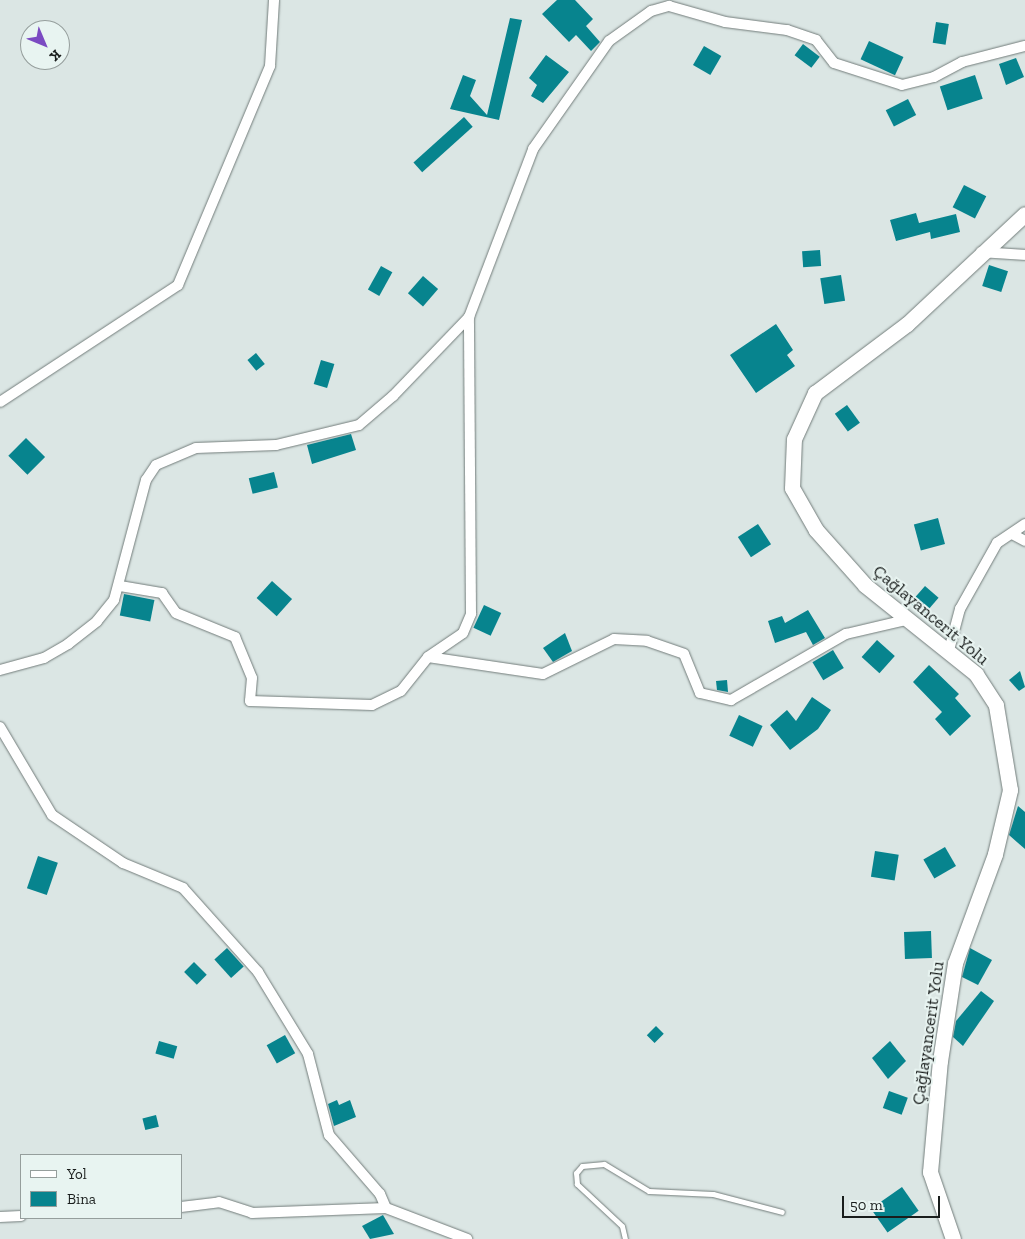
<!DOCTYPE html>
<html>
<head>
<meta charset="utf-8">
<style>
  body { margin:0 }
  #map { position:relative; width:1025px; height:1239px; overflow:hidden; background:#dbe6e4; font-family:"Zilla Slab",serif }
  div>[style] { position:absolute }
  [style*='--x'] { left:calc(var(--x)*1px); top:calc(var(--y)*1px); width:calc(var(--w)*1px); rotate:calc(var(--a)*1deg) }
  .building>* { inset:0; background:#07848e; transform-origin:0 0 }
  .roads { filter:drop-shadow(0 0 1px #727c7a) drop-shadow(0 0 1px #727c7a) }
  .lane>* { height:5px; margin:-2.5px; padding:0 2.5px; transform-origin:2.5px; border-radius:2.5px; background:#fff }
  .street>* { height:10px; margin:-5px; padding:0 5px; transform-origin:5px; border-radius:5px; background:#fff }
  .secondary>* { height:15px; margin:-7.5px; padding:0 7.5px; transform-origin:7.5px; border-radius:7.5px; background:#fff }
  span { translate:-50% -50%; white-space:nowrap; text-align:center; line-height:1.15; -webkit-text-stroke:4px #e8f4f1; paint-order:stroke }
  .street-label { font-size:18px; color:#191d1c }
  .legend { position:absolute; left:20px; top:1154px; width:162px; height:65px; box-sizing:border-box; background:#e8f4f1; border:1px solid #959e9c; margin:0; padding:6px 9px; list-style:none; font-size:15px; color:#191d1c }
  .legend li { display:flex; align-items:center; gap:10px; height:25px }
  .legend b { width:25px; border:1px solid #959e9c }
  .north { position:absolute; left:20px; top:20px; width:50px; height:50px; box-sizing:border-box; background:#e8f4f1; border:1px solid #959e9c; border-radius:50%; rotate:135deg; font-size:14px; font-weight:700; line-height:20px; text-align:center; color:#191d1c }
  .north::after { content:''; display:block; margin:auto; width:18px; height:22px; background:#7b4ac2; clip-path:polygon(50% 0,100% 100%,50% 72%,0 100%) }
  .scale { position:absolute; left:842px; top:1196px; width:98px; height:22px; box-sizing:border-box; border:2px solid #191d1c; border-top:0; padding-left:6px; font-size:15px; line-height:18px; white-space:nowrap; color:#191d1c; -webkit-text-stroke:4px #e8f4f1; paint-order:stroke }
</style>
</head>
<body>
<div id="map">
  <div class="building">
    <i style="clip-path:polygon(557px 0,575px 0,593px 19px,586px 26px,600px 42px,591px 51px,576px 35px,569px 42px,542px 14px)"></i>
    <i style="clip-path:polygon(510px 18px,522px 20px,499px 120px,450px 109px,463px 75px,476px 80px,470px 96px,487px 115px)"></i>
    <i style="left:936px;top:22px;width:13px;height:21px;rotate:9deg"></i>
    <i style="left:869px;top:41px;width:38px;height:20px;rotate:25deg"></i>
    <i style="left:803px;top:44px;width:21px;height:14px;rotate:37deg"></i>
    <i style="left:704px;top:46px;width:20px;height:22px;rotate:30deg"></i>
    <i style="clip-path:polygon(546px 55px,569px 72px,543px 103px,531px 96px,537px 85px,529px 78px)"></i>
    <i style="clip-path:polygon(1016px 58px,1024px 77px,1006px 85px,999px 64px)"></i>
    <i style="left:975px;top:75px;width:25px;height:37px;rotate:72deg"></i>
    <i style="left:908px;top:99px;width:18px;height:25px;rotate:63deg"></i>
    <i style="left:464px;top:117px;width:13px;height:68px;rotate:48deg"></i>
    <i style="left:964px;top:185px;width:25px;height:25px;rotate:27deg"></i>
    <i style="clip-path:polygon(916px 213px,919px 223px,956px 214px,960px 232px,931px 239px,930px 232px,896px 241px,890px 220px)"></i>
    <i style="left:820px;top:250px;width:16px;height:18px;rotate:86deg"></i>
    <i style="left:989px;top:265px;width:20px;height:22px;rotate:18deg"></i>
    <i style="left:381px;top:266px;width:13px;height:27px;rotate:29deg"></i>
    <i style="left:841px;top:275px;width:26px;height:21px;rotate:81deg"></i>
    <i style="left:423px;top:276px;width:20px;height:23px;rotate:41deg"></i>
    <i style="clip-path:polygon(776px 324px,793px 350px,787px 355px,795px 366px,756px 393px,730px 355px)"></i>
    <i style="left:256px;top:353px;width:14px;height:11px;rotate:51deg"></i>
    <i style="left:321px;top:360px;width:14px;height:25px;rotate:17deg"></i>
    <i style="left:847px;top:405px;width:22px;height:15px;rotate:54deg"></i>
    <i style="clip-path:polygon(351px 434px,356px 450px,312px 464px,307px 445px)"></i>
    <i style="left:26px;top:438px;width:27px;height:25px;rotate:45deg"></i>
    <i style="left:274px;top:472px;width:16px;height:26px;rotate:76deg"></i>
    <i style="left:938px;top:518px;width:27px;height:25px;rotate:75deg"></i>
    <i style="left:758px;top:524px;width:24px;height:24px;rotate:57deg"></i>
    <i style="left:272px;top:581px;width:27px;height:23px;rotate:42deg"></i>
    <i style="left:925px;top:586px;width:18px;height:23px;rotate:41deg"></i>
    <i style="left:124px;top:594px;width:31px;height:22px;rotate:11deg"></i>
    <i style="left:484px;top:605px;width:19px;height:25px;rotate:25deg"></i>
    <i style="clip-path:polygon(808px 610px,825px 638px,813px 645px,806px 632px,775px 643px,768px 621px,782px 616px,785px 623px)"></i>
    <i style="clip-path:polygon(565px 633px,572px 651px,553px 662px,543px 648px)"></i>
    <i style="left:877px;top:640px;width:24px;height:23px;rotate:42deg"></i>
    <i style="left:833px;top:650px;width:21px;height:24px;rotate:59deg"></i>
    <i style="clip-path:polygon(929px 665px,959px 694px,955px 698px,971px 716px,950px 736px,935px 719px,942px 712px,913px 682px)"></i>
    <i style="clip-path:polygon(1020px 671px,1025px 687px,1019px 691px,1009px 680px)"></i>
    <i style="clip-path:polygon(727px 680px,728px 692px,717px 690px,716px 681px)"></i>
    <i style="clip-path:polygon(812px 697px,831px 710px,818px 729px,790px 750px,770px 725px,787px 710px,796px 721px)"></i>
    <i style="left:739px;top:715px;width:26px;height:23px;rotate:25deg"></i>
    <i style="clip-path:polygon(1018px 806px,1025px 812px,1025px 849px,1009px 835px)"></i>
    <i style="left:945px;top:847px;width:22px;height:25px;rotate:60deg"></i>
    <i style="left:875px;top:851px;width:24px;height:26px;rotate:9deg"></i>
    <i style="left:38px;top:856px;width:21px;height:34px;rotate:19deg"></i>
    <i style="left:931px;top:931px;width:27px;height:27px;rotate:88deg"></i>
    <i style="left:227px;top:948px;width:25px;height:17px;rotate:48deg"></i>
    <i style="clip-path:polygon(970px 948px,992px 960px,978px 985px,962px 977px)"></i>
    <i style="left:194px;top:962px;width:18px;height:14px;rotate:45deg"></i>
    <i style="clip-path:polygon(981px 991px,994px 1001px,963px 1046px,953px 1037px,956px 1021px)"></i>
    <i style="left:656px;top:1026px;width:11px;height:13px;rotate:45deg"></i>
    <i style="left:285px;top:1035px;width:21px;height:21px;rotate:61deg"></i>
    <i style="left:159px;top:1041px;width:19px;height:13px;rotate:16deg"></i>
    <i style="clip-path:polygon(890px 1041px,906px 1061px,888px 1079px,872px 1058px)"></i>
    <i style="left:889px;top:1091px;width:20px;height:18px;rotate:20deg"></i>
    <i style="clip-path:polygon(337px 1100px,339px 1105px,350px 1100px,356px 1117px,334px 1126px,328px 1104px)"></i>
    <i style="left:156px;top:1115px;width:12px;height:14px;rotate:76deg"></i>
    <i style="left:902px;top:1187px;width:29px;height:38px;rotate:55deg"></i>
    <i style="clip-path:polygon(383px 1215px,394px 1234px,370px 1239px,362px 1226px)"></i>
  </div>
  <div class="roads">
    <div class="lane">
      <i style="--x:625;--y:1239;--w:13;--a:-103"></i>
      <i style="--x:622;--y:1226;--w:62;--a:-137"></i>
      <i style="--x:577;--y:1184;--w:11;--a:-95"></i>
      <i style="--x:576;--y:1173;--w:9;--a:-49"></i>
      <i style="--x:582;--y:1166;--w:22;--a:-5"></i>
      <i style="--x:604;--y:1164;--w:52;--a:31"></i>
      <i style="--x:649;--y:1191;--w:64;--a:2.7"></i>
      <i style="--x:713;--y:1194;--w:71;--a:14.6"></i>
    </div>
    <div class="street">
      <i style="--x:981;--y:252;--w:44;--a:3.9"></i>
      <i style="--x:0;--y:402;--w:213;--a:-33.3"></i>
      <i style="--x:178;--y:285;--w:238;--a:-67.2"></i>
      <i style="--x:270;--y:66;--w:66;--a:-86.5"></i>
      <i style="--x:1012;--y:534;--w:15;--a:28"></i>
      <i style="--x:120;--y:586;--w:43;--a:9.5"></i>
      <i style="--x:162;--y:593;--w:24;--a:55"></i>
      <i style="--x:176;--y:613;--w:64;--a:22.1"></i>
      <i style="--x:235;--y:637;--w:44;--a:67.5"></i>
      <i style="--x:252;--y:678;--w:23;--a:95"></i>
      <i style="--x:250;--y:701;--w:122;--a:1.9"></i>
      <i style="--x:372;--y:705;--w:32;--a:-26"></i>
      <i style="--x:401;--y:691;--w:43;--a:-51.5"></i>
      <i style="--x:428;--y:657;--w:42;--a:-34.4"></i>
      <i style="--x:463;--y:633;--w:21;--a:-67"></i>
      <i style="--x:471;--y:614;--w:297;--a:-90.4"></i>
      <i style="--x:948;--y:654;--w:47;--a:-75.1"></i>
      <i style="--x:960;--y:609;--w:76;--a:-60.7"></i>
      <i style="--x:997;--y:543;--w:34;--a:-34"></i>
      <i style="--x:428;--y:657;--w:116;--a:8.4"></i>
      <i style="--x:543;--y:674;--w:79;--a:-26.2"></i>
      <i style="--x:614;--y:639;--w:33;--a:3"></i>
      <i style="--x:647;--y:641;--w:39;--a:19"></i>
      <i style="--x:684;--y:654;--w:42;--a:67.7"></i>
      <i style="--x:700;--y:693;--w:32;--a:13"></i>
      <i style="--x:731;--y:700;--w:133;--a:-29.9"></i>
      <i style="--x:846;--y:634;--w:62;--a:-13.1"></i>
      <i style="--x:0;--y:670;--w:46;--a:-15.3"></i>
      <i style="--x:44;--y:658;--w:28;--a:-30"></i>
      <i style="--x:68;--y:644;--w:37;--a:-38"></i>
      <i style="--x:97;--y:621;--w:27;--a:-51"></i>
      <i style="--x:114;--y:600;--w:124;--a:-75.1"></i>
      <i style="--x:146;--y:480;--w:18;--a:-56"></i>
      <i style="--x:156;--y:465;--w:43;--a:-23"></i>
      <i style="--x:196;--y:448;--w:80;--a:-2.1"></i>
      <i style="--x:276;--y:445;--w:85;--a:-13.5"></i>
      <i style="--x:359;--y:425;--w:45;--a:-40.5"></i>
      <i style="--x:393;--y:396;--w:110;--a:-46.1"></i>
      <i style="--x:469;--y:317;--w:180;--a:-69.1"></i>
      <i style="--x:533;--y:149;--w:132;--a:-54.9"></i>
      <i style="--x:609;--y:41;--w:52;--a:-35.5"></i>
      <i style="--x:651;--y:11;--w:19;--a:-16"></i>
      <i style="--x:669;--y:6;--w:58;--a:15.9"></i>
      <i style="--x:725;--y:22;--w:63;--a:7.4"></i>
      <i style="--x:787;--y:30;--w:31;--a:19"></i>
      <i style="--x:816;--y:40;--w:29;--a:52"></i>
      <i style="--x:834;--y:63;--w:71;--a:17.9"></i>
      <i style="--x:902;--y:85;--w:33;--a:-14"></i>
      <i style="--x:934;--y:77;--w:32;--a:-28"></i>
      <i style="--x:962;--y:62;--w:65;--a:-14.3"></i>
      <i style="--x:0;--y:727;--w:102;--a:59.4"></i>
      <i style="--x:52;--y:815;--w:86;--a:34.1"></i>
      <i style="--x:123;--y:863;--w:65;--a:22.6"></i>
      <i style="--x:183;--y:888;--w:113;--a:48.2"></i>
      <i style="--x:258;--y:972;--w:96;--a:58.6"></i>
      <i style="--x:308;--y:1054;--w:84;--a:75.5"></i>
      <i style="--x:329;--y:1135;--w:78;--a:49.2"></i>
      <i style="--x:380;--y:1194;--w:15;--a:67"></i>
      <i style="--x:181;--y:1207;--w:38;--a:-7"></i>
      <i style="--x:219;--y:1202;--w:35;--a:18"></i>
      <i style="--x:252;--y:1213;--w:134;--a:-2.1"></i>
      <i style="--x:386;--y:1208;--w:87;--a:20.9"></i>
      <i style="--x:0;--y:1217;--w:21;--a:-3"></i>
    </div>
    <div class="secondary">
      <i style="--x:953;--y:1239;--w:71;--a:-108.9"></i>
      <i style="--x:930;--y:1172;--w:111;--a:-84.9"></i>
      <i style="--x:940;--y:1061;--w:99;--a:-81.3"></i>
      <i style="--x:955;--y:963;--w:116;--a:-69.8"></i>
      <i style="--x:995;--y:854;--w:66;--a:-76.8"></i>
      <i style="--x:1010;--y:790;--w:86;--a:-99.4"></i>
      <i style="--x:996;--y:705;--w:37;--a:-123"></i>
      <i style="--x:976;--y:674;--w:142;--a:-141.3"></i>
      <i style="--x:865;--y:585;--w:74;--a:-131.7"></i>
      <i style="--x:816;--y:530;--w:48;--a:-119.7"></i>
      <i style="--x:792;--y:488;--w:49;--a:-87.7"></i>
      <i style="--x:794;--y:439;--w:51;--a:-65.5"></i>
      <i style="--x:815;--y:393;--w:115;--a:-36.9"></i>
      <i style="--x:907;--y:324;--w:161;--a:-43"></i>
    </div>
  </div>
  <div class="street-label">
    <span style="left:931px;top:615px;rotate:40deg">Çağlayancerit Yolu</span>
    <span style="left:928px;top:1033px;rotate:-82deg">Çağlayancerit Yolu</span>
  </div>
  <ul class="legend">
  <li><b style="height:6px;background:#fff"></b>Yol</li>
  <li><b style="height:14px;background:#07848e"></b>Bina</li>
  </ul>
  <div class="north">K</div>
  <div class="scale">50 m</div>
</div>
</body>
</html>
